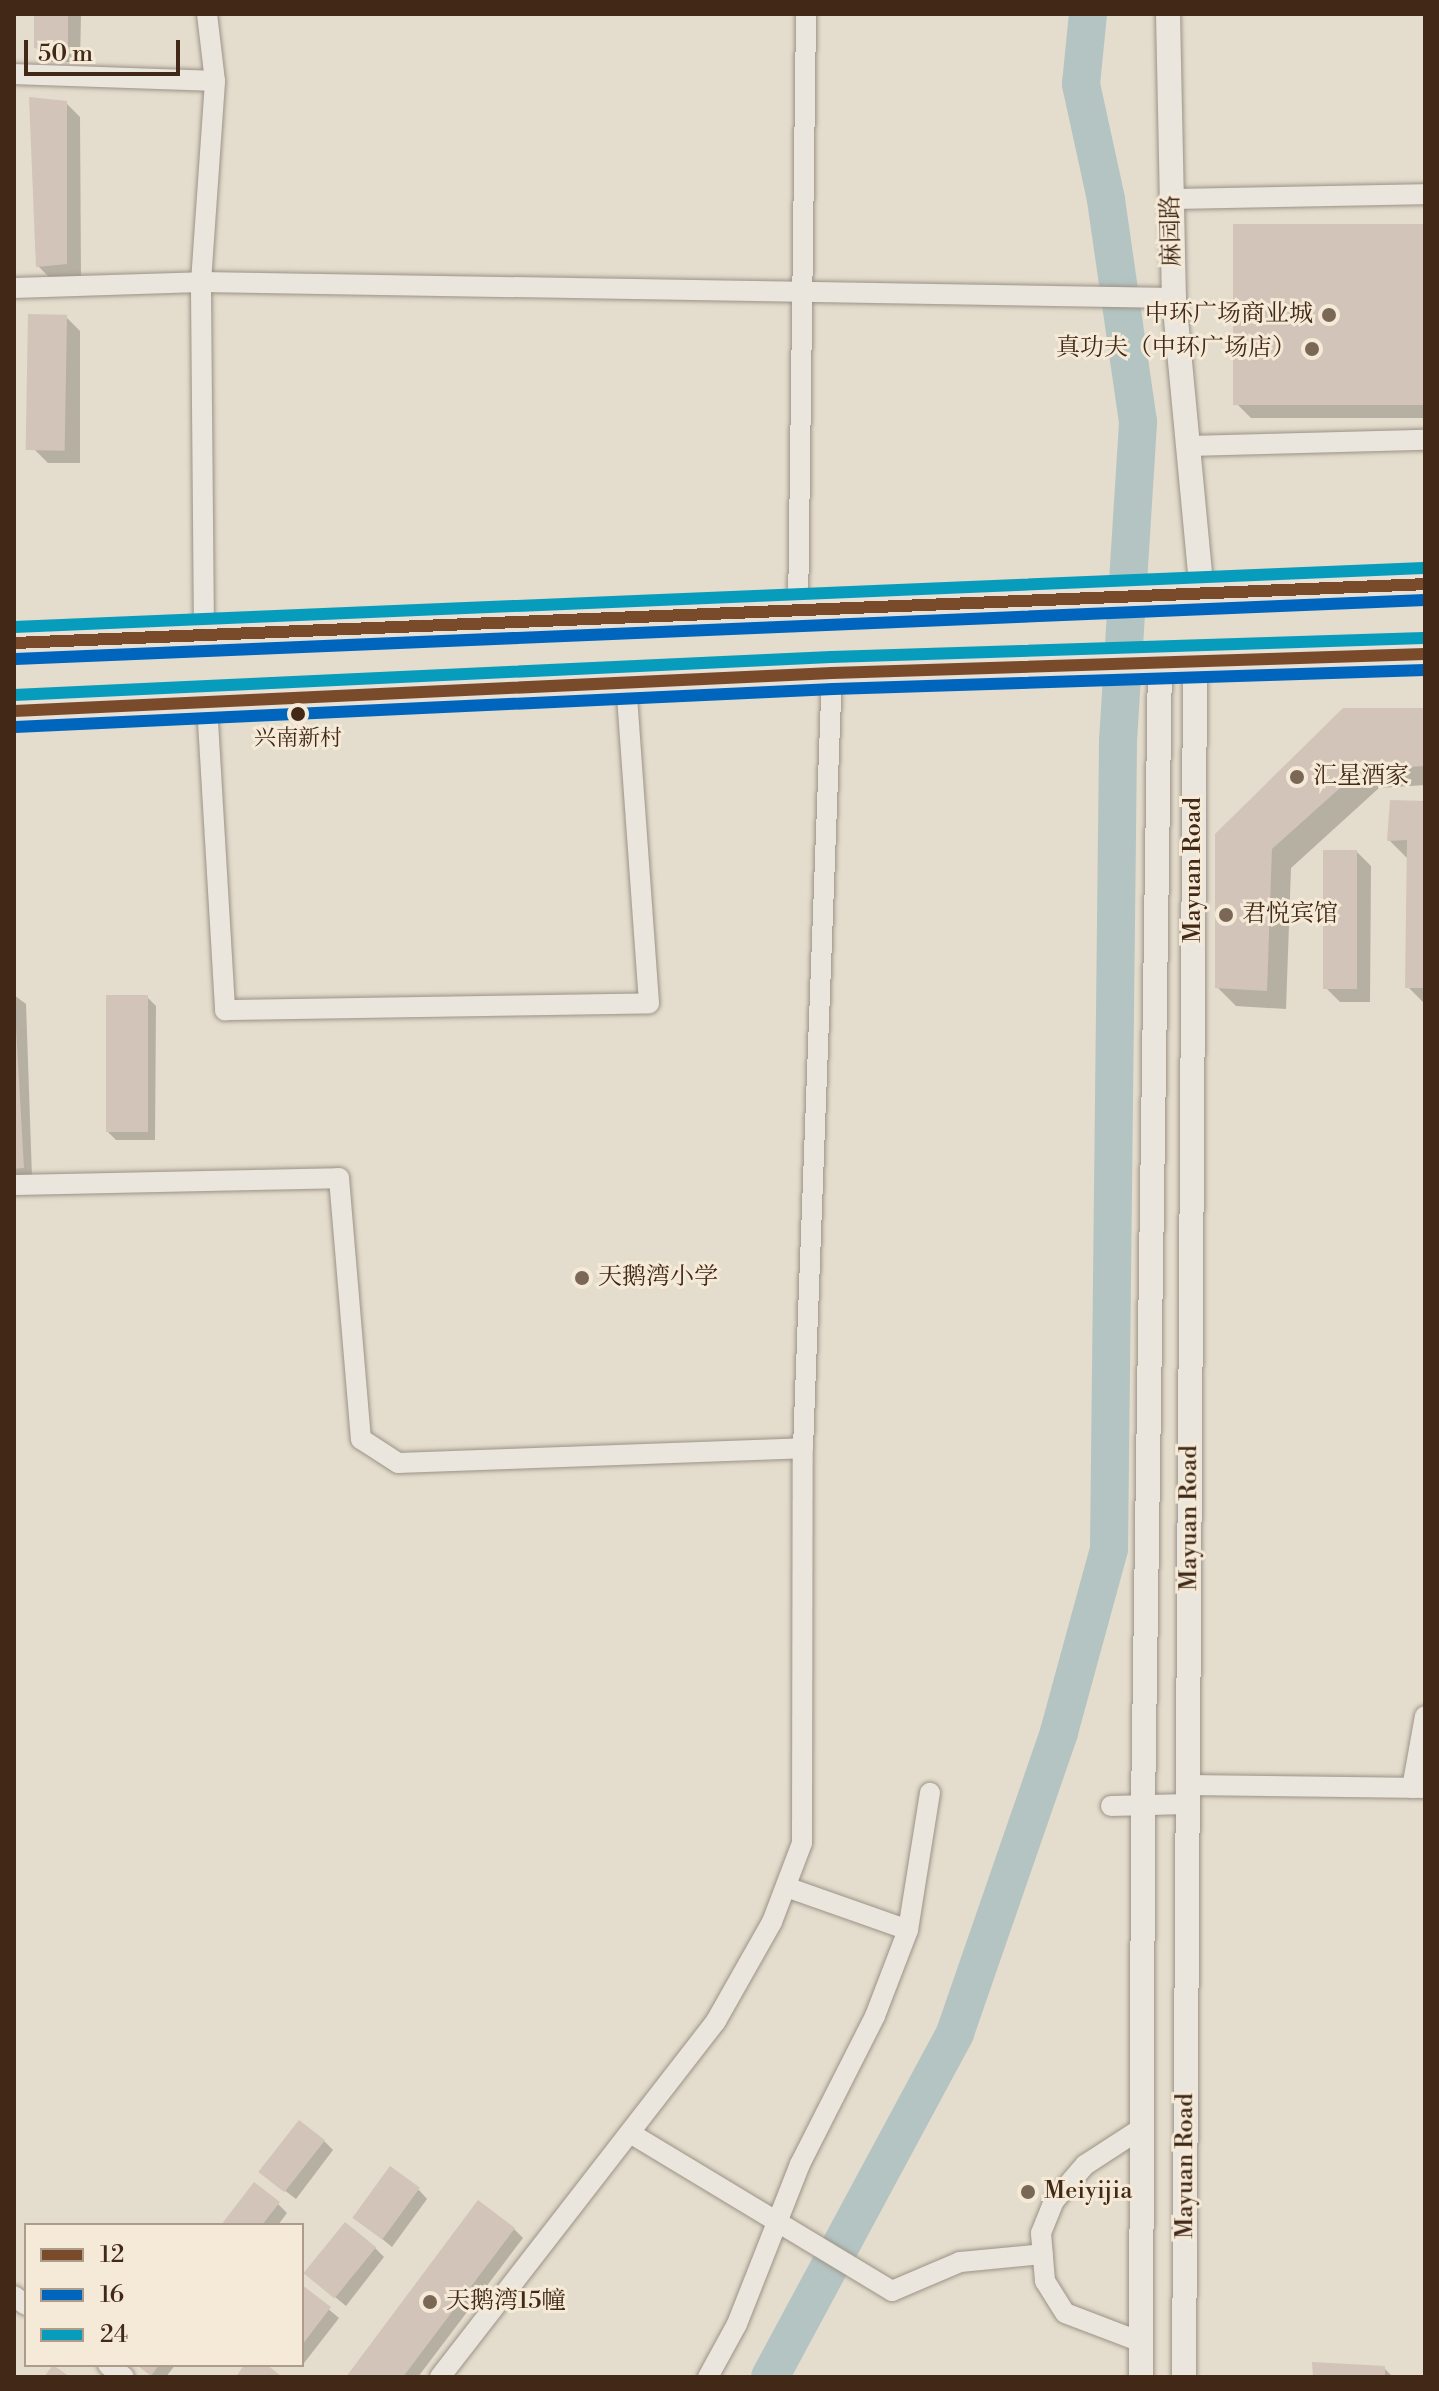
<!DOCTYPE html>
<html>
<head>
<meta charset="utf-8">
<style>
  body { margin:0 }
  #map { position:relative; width:1439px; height:2391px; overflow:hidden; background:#e4dccc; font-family:"Libre Bodoni","Noto Serif SC",serif }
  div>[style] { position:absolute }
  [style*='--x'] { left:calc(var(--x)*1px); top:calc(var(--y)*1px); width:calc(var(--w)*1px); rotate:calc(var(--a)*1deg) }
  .shadow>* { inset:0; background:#0003 }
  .river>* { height:38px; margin:-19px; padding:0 19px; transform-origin:19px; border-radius:19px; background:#b4c4c2 }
  .building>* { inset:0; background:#d2c4b9; transform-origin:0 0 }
  .roads { filter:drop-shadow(0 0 2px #9b9387) drop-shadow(0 0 2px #9b9387) }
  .minor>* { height:20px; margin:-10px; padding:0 10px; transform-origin:10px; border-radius:10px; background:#eae5dd }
  .tertiary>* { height:24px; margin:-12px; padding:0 12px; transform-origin:12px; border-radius:12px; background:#eae5dd }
  .primary>* { height:32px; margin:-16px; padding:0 16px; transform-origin:16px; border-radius:16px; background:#e7e1d8 }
  .bus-1>* { height:12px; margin:-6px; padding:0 6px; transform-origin:6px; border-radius:6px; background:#7a4b2a }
  .bus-2>* { height:12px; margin:-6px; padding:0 6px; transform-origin:6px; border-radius:6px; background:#0065bd }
  .bus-3>* { height:12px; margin:-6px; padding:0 6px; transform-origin:6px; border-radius:6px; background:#079cbc }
  .dots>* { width:22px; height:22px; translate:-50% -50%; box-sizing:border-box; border:4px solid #f4ead7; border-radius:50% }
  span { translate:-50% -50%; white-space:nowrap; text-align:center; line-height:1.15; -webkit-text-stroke:6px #f4ead7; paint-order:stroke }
  .bus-label { font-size:22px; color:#422816 }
  .street-label { font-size:24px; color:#422816 }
  .poi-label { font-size:24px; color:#422816 }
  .right { translate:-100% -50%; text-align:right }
  .left { translate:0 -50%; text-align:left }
  .frame { position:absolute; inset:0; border:16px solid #422816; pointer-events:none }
  .legend { position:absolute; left:24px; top:2223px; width:280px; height:144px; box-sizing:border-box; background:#f4ead7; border:2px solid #ad9c8a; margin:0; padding:10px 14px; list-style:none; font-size:24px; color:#422816 }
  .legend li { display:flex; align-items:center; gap:16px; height:40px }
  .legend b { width:40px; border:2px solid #ad9c8a }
  .scale { position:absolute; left:24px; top:40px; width:156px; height:36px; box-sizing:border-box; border:4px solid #422816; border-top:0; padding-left:10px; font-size:24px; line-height:28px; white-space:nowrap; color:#422816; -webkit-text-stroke:6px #f4ead7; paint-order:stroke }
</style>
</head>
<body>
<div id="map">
  <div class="shadow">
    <i style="clip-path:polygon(36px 14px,81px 14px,80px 62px,51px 62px,36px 48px)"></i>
    <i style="clip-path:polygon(66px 103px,80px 117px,81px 278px,52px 280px,38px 266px)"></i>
    <i style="clip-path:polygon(1425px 226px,1425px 418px,1251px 418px,1236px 403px)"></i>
    <i style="clip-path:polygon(66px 317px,80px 331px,80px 463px,48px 463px,34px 449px)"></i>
    <i style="clip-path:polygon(1425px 710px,1425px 785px,1379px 788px,1291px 868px,1286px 1009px,1236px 1006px,1217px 987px,1217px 835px)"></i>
    <i style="clip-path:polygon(1425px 803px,1425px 1004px,1408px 987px,1409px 860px,1389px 840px)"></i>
    <i style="clip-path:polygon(1357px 852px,1371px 866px,1370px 1002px,1340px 1002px,1326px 988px)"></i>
    <i style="clip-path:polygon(14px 995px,26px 1004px,32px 1177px,14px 1178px)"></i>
    <i style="clip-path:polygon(147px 997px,156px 1006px,155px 1140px,116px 1140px,107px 1131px)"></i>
    <i style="clip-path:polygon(324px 2141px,333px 2150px,296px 2199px,271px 2180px)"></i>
    <i style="clip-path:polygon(419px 2190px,427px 2199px,392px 2247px,354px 2216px)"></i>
    <i style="clip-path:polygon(278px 2204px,287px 2213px,278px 2225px,223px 2225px)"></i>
    <i style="clip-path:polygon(514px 2229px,523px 2238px,418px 2377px,348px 2377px)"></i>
    <i style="clip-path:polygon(375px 2248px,384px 2257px,346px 2306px,317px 2282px)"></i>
    <i style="clip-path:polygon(302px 2287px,339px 2318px,301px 2367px,298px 2365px)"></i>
    <i style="clip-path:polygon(137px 2365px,175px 2365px,166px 2377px,153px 2377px)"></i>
    <i style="clip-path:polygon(247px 2365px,264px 2365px,280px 2377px,238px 2377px)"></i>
    <i style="clip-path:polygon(1384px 2368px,1393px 2377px,1315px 2377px)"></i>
  </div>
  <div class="river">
    <i style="--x:770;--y:2377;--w:391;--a:-61.7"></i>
    <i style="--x:955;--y:2033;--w:318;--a:-70.9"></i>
    <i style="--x:1059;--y:1732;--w:190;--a:-74.7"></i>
    <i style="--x:1109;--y:1549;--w:808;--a:-89.36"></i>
    <i style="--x:1118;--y:741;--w:320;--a:-86.4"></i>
    <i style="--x:1138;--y:422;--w:225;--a:-98.2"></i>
    <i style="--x:1106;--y:199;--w:118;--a:-102.3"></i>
    <i style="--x:1081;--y:84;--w:70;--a:-84.3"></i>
  </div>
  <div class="building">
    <i style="left:34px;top:14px;width:34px;height:34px"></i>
    <i style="clip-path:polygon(29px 97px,67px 101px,67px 264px,36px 267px)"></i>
    <i style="left:1425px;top:224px;width:181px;height:192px;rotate:90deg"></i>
    <i style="left:28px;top:314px;width:39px;height:136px;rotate:1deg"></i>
    <i style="clip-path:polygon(1343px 708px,1425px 708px,1425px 766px,1360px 770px,1272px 849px,1267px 991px,1215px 988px,1215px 834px)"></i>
    <i style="clip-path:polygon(1390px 800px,1425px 801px,1425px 988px,1405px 988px,1407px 840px,1387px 841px)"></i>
    <i style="left:1323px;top:850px;width:34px;height:139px"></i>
    <i style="clip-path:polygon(14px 993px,24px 1168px,14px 1169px)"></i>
    <i style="left:106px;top:995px;width:42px;height:137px"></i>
    <i style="left:299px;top:2120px;width:33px;height:66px;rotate:38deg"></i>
    <i style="left:390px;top:2166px;width:37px;height:64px;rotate:36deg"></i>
    <i style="clip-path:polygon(254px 2182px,280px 2202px,262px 2225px,221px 2225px)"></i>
    <i style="clip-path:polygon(478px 2200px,515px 2228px,403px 2377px,346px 2377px)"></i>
    <i style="left:345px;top:2222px;width:40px;height:66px;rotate:39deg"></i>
    <i style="clip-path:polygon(302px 2285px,331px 2307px,302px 2345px)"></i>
    <i style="clip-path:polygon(1312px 2362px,1385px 2366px,1385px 2377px,1313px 2377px)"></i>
    <i style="clip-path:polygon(53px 2365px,70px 2377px,44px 2377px)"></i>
    <i style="clip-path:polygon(137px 2365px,159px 2365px,151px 2376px)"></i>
    <i style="clip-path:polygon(244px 2365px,267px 2365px,280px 2375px,236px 2377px)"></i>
  </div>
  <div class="roads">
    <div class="minor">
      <i style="--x:14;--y:74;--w:201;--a:2"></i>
      <i style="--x:1171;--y:199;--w:254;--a:-1.1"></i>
      <i style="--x:14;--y:288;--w:187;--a:-1.8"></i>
      <i style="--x:201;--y:282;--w:973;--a:0.94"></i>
      <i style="--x:1189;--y:446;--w:236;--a:-1.5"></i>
      <i style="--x:798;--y:612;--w:598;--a:-89.23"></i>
      <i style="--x:204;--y:634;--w:352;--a:-90.5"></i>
      <i style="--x:201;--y:282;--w:201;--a:-86"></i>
      <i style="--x:215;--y:81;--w:67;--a:-96.8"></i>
      <i style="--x:207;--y:705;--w:306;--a:86.6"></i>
      <i style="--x:225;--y:1010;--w:424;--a:-0.9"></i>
      <i style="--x:649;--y:1003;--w:320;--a:-94.1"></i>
      <i style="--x:14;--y:1185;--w:325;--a:-1.2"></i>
      <i style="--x:339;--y:1178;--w:262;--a:85.2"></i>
      <i style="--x:361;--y:1439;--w:44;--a:33"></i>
      <i style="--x:398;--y:1463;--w:405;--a:-2.1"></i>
      <i style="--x:1188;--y:1785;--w:237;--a:0.7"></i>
      <i style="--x:1412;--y:1788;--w:73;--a:-79.8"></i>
      <i style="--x:1111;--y:1806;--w:77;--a:-1.5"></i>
      <i style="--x:786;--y:1887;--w:129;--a:19.4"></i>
      <i style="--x:630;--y:2133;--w:306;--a:31.1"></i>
      <i style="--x:892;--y:2291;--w:74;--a:-23.1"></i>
      <i style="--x:960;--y:2262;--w:83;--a:-5.5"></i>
      <i style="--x:14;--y:2296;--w:15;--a:37"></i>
      <i style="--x:1141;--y:2342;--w:81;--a:-159.1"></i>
      <i style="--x:1065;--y:2313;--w:38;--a:-122"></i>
      <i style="--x:1045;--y:2281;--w:48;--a:-94.8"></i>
      <i style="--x:1041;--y:2233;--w:35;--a:-68"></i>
      <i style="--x:1054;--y:2201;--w:48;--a:-49.3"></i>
      <i style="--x:1085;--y:2165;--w:68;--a:-33"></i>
      <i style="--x:108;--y:2365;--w:20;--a:37"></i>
      <i style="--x:440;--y:2377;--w:450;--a:-52.2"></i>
      <i style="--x:716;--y:2021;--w:114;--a:-60.5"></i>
      <i style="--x:772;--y:1922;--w:85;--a:-69.2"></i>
      <i style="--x:802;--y:1843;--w:395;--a:-89.9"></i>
      <i style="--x:803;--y:1448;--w:776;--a:-87.86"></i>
      <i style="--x:708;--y:2377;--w:60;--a:-61.3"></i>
      <i style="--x:737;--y:2324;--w:172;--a:-68.5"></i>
      <i style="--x:800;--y:2164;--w:166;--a:-63.1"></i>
      <i style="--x:875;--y:2016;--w:92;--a:-69"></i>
      <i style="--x:908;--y:1930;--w:139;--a:-80.9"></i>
    </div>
    <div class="tertiary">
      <i style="--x:1168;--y:14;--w:284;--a:88.8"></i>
      <i style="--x:1174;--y:298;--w:297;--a:84.6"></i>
      <i style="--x:1141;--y:2377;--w:571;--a:-89.8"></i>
      <i style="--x:1143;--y:1806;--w:1145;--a:-89.15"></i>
      <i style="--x:1184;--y:2377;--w:1718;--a:-89.63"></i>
    </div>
    <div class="primary">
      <i style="--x:14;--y:643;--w:1412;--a:-2.39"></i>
      <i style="--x:14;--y:711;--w:819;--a:-2.66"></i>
      <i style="--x:832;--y:673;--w:593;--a:-1.84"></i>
    </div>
  </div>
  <div class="bus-1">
    <i style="--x:14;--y:643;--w:1412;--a:-2.39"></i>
    <i style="--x:14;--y:711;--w:819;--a:-2.66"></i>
    <i style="--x:832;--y:673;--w:593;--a:-1.84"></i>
  </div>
  <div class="bus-2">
    <i style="--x:15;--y:659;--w:1411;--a:-2.4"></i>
    <i style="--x:15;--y:727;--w:819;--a:-2.66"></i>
    <i style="--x:833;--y:689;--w:592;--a:-1.84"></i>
  </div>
  <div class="bus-3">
    <i style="--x:14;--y:627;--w:1411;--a:-2.4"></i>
    <i style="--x:14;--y:695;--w:818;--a:-2.66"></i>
    <i style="--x:831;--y:657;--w:593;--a:-1.84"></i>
  </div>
  <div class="dots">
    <i style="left:1329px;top:315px;background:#7b6756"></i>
    <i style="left:1312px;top:349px;background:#7b6756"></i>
    <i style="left:298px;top:714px;background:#422816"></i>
    <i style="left:1297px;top:777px;background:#7b6756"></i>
    <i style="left:1226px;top:915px;background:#7b6756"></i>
    <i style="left:582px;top:1278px;background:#7b6756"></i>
    <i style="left:1028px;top:2192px;background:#7b6756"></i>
    <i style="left:430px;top:2302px;background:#7b6756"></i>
  </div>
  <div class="bus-label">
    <span style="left:298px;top:739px">兴南新村</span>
  </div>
  <div class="street-label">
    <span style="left:1172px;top:231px;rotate:-91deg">麻园路</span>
    <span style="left:1194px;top:870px;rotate:-90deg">Mayuan Road</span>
    <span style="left:1190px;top:1518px;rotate:-90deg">Mayuan Road</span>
    <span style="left:1186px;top:2166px;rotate:-90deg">Mayuan Road</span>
  </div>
  <div class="poi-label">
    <span class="right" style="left:1313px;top:315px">中环广场商业城</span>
    <span class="right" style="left:1296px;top:349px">真功夫（中环广场店）</span>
    <span class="left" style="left:1313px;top:777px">汇星酒家</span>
    <span class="left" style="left:1242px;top:915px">君悦宾馆</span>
    <span class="left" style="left:598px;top:1278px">天鹅湾小学</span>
    <span class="left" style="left:1044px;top:2192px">Meiyijia</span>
    <span class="left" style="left:446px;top:2302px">天鹅湾15幢</span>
  </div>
  <div class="frame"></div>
  <ul class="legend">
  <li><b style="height:10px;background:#7a4b2a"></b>12</li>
  <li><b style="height:10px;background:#0065bd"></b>16</li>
  <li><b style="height:10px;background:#079cbc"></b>24</li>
  </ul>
  <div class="scale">50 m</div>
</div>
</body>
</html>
